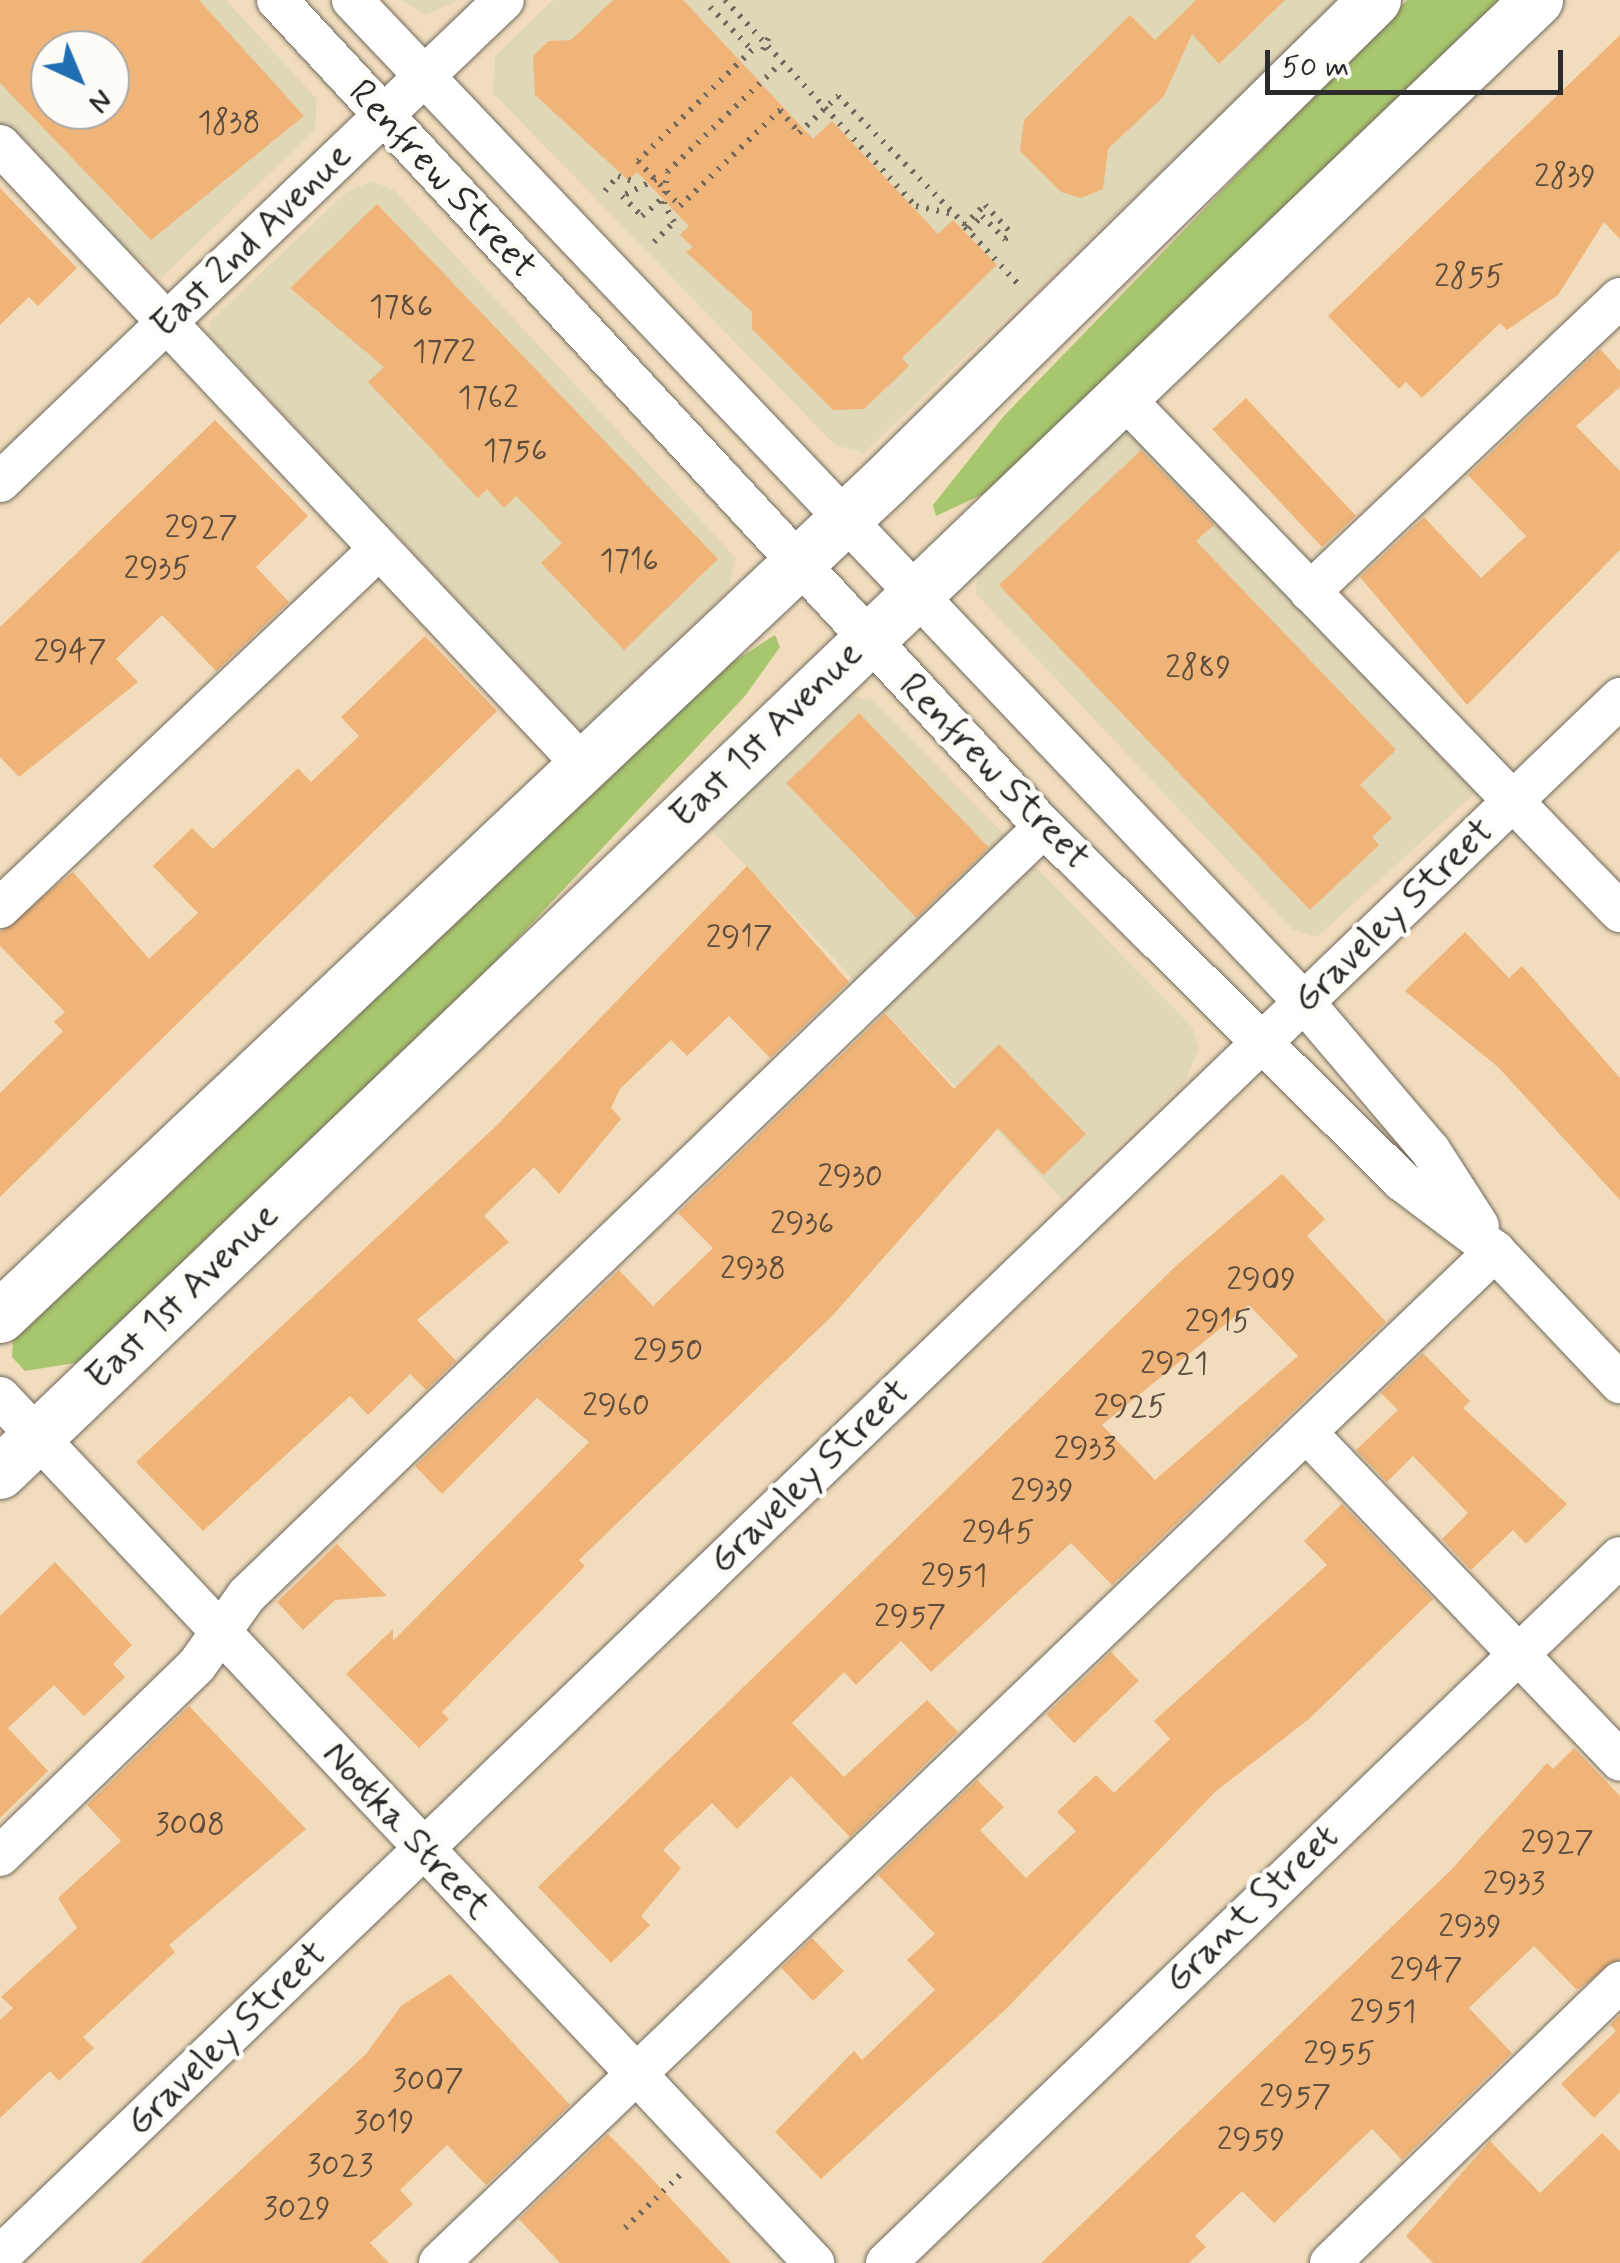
<!DOCTYPE html>
<html>
<head>
<meta charset="utf-8">
<style>
  body { margin:0 }
  #map { position:relative; width:1620px; height:2263px; overflow:hidden; background:#f1ddbd; font-family:Mynerve,sans-serif }
  div>[style] { position:absolute }
  [style*='--x'] { left:calc(var(--x)*1px); top:calc(var(--y)*1px); width:calc(var(--w)*1px); rotate:calc(var(--a)*1deg) }
  .built>* { inset:0; background:#e0d7b7 }
  .green>* { inset:0; background:#a8c66d }
  .building>* { inset:0; background:#f0b478; transform-origin:0 0 }
  .path>* { height:6px; margin-top:-3px; transform-origin:0; background:repeating-linear-gradient(90deg,#70695e 0 2.5px,transparent 0 10.5px) }
  .roads { filter:drop-shadow(0 0 2px #70695e) drop-shadow(0 0 2px #70695e) }
  .minor>* { height:40px; margin:-20px; padding:0 20px; transform-origin:20px; border-radius:20px; background:#fff }
  .major>* { height:52px; margin:-26px; padding:0 26px; transform-origin:26px; border-radius:26px; background:#fff }
  span { translate:-50% -50%; white-space:nowrap; text-align:center; line-height:1.15; -webkit-text-stroke:9px #fdfcf7; paint-order:stroke }
  .number-label { font-size:32px; color:#5c4d3e }
  .number-label span { -webkit-text-stroke-width:0 }
  .street-label { font-size:38px; color:#2b2b2b }
  .north { position:absolute; left:30px; top:30px; width:100px; height:100px; box-sizing:border-box; background:#fdfcf7; border:2px solid #a9a8a5; border-radius:50%; rotate:136deg; font-size:28px; font-weight:700; line-height:40px; text-align:center; color:#2b2b2b }
  .north::after { content:''; display:block; margin:auto; width:35px; height:45px; background:#1f6fb2; clip-path:polygon(50% 0,100% 100%,50% 72%,0 100%) }
  .scale { position:absolute; left:1265px; top:50px; width:298px; height:45px; box-sizing:border-box; border:5px solid #2b2b2b; border-top:0; padding-left:12px; font-size:30px; line-height:35px; white-space:nowrap; color:#2b2b2b; -webkit-text-stroke:8px #fdfcf7; paint-order:stroke }
</style>
</head>
<body>
<div id="map">
  <div class="built">
    <i style="clip-path:polygon(evenodd,64px 0,226px 0,317px 99px,315px 130px,161px 278px,0 145px,0 61px,64px 0,50px 50px,110px 50px,110px 110px,50px 110px,50px 50px)"></i>
    <i style="clip-path:polygon(402px 0,459px 0,426px 15px)"></i>
    <i style="clip-path:polygon(553px 0,1342px 0,864px 453px,835px 445px,493px 93px,495px 56px)"></i>
    <i style="clip-path:polygon(373px 181px,395px 191px,736px 558px,728px 590px,581px 732px,208px 334px,210px 321px,348px 191px)"></i>
    <i style="clip-path:polygon(1122px 425px,1467px 771px,1475px 793px,1317px 937px,1292px 929px,976px 594px,978px 568px)"></i>
    <i style="clip-path:polygon(849px 695px,874px 701px,1192px 1027px,1199px 1047px,1185px 1082px,1062px 1199px,706px 824px)"></i>
  </div>
  <div class="green">
    <i style="clip-path:polygon(1407px 0,1507px 0,988px 492px,936px 516px,933px 505px,1003px 417px)"></i>
    <i style="clip-path:polygon(775px 635px,780px 647px,745px 696px,500px 957px,81px 1362px,25px 1371px,12px 1357px,13px 1338px,695px 686px)"></i>
  </div>
  <div class="building">
    <i style="clip-path:polygon(evenodd,0 0,199px 0,304px 116px,151px 240px,0 83px,0 0,50px 50px,110px 50px,110px 110px,50px 110px,50px 50px)"></i>
    <i style="clip-path:polygon(613px 0,683px 0,813px 139px,832px 121px,938px 234px,953px 220px,997px 265px,902px 358px,909px 366px,864px 409px,833px 410px,752px 329px,752px 312px,686px 252px,693px 247px,680px 235px,689px 226px,637px 172px,628px 180px,535px 95px,533px 56px,549px 41px,571px 40px)"></i>
    <i style="clip-path:polygon(1196px 0,1285px 0,1219px 64px,1192px 34px,1164px 96px,1108px 149px,1103px 189px,1081px 198px,1061px 192px,1020px 151px,1024px 120px,1130px 15px,1155px 40px)"></i>
    <i style="clip-path:polygon(1620px 35px,1620px 239px,1604px 222px,1558px 295px,1507px 330px,1500px 323px,1422px 398px,1406px 382px,1399px 389px,1328px 316px)"></i>
    <i style="clip-path:polygon(0 188px,77px 268px,38px 306px,29px 297px,0 325px)"></i>
    <i style="clip-path:polygon(377px 204px,718px 559px,624px 650px,541px 563px,562px 543px,516px 496px,504px 508px,487px 489px,478px 498px,368px 382px,384px 367px,290px 288px)"></i>
    <i style="clip-path:polygon(1600px 349px,1620px 371px,1620px 387px,1576px 426px,1620px 471px,1620px 550px,1467px 705px,1360px 577px,1424px 517px,1481px 578px,1526px 536px,1468px 475px)"></i>
    <i style="left:1246px;top:398px;width:161px;height:46px;rotate:47deg"></i>
    <i style="clip-path:polygon(215px 420px,308px 516px,256px 567px,289px 602px,216px 671px,162px 615px,116px 659px,138px 682px,19px 777px,0 757px,0 627px)"></i>
    <i style="clip-path:polygon(1141px 450px,1214px 525px,1196px 541px,1396px 750px,1360px 785px,1392px 818px,1372px 837px,1379px 845px,1310px 910px,999px 585px)"></i>
    <i style="clip-path:polygon(425px 636px,497px 711px,0 1197px,0 1093px,63px 1031px,54px 1022px,65px 1012px,0 946px,0 932px,73px 872px,149px 959px,198px 913px,153px 866px,192px 828px,213px 849px,298px 768px,311px 782px,359px 736px,341px 717px)"></i>
    <i style="left:859px;top:713px;width:187px;height:101px;rotate:46deg"></i>
    <i style="clip-path:polygon(747px 866px,849px 982px,770px 1058px,729px 1016px,687px 1056px,671px 1040px,620px 1089px,611px 1108px,621px 1119px,559px 1194px,534px 1167px,484px 1216px,509px 1242px,417px 1320px,456px 1361px,426px 1390px,410px 1374px,368px 1415px,350px 1396px,203px 1531px,136px 1462px,495px 1127px)"></i>
    <i style="clip-path:polygon(1465px 932px,1509px 978px,1522px 966px,1620px 1078px,1620px 1200px,1498px 1067px,1405px 991px)"></i>
    <i style="clip-path:polygon(885px 1013px,954px 1089px,999px 1044px,1086px 1134px,1043px 1175px,998px 1128px,833px 1315px,579px 1560px,585px 1566px,442px 1712px,449px 1719px,419px 1748px,346px 1674px,393px 1629px,393px 1641px,589px 1442px,537px 1398px,442px 1494px,415px 1466px,619px 1270px,653px 1306px,713px 1248px,678px 1213px)"></i>
    <i style="clip-path:polygon(evenodd,1282px 1174px,1325px 1219px,1307px 1236px,1386px 1322px,1112px 1585px,1071px 1543px,931px 1672px,901px 1641px,856px 1685px,844px 1672px,792px 1723px,844px 1777px,927px 1700px,958px 1732px,850px 1837px,791px 1776px,737px 1829px,712px 1803px,663px 1850px,681px 1868px,641px 1916px,650px 1925px,611px 1963px,538px 1887px,1178px 1264px,1282px 1174px,1249px 1305px,1298px 1356px,1155px 1480px,1102px 1425px,1249px 1305px)"></i>
    <i style="clip-path:polygon(1423px 1353px,1470px 1401px,1463px 1408px,1567px 1504px,1526px 1544px,1513px 1530px,1471px 1570px,1442px 1539px,1468px 1513px,1413px 1456px,1387px 1482px,1356px 1450px,1398px 1410px,1381px 1393px)"></i>
    <i style="clip-path:polygon(1342px 1504px,1433px 1599px,1309px 1719px,1215px 1792px,1007px 2008px,821px 2179px,775px 2132px,854px 2051px,862px 2060px,935px 1990px,907px 1960px,935px 1934px,878px 1875px,977px 1780px,1004px 1807px,980px 1830px,1026px 1878px,1076px 1831px,1057px 1812px,1096px 1775px,1114px 1793px,1170px 1739px,1154px 1721px,1327px 1565px,1304px 1541px)"></i>
    <i style="clip-path:polygon(337px 1544px,387px 1596px,335px 1600px,303px 1630px,277px 1602px)"></i>
    <i style="clip-path:polygon(55px 1562px,132px 1645px,113px 1664px,125px 1677px,84px 1716px,54px 1685px,8px 1728px,48px 1771px,0 1818px,0 1616px)"></i>
    <i style="left:1111px;top:1652px;width:40px;height:90px;rotate:46deg"></i>
    <i style="clip-path:polygon(189px 1706px,306px 1829px,169px 1945px,175px 1952px,83px 2037px,94px 2048px,59px 2081px,50px 2071px,0 2118px,0 2020px,13px 2008px,1px 1997px,77px 1928px,58px 1898px,121px 1841px,87px 1805px)"></i>
    <i style="clip-path:polygon(1574px 1748px,1620px 1796px,1620px 1959px,1577px 1990px,1534px 1946px,1469px 2008px,1512px 2053px,1402px 2160px,1372px 2129px,1274px 2223px,1242px 2191px,1195px 2236px,1206px 2247px,1189px 2263px,1041px 2263px,1452px 1869px,1547px 1763px,1553px 1769px)"></i>
    <i style="left:812px;top:1938px;width:46px;height:43px;rotate:46deg"></i>
    <i style="clip-path:polygon(450px 1974px,570px 2105px,486px 2185px,447px 2145px,400px 2190px,413px 2204px,370px 2243px,389px 2263px,140px 2263px,366px 2054px,401px 2006px)"></i>
    <i style="clip-path:polygon(1620px 2015px,1620px 2092px,1594px 2118px,1561px 2084px,1616px 2031px,1610px 2025px)"></i>
    <i style="clip-path:polygon(1602px 2133px,1620px 2151px,1620px 2263px,1433px 2263px,1406px 2236px,1490px 2141px,1540px 2193px)"></i>
    <i style="clip-path:polygon(608px 2134px,639px 2165px,731px 2263px,560px 2263px,519px 2219px)"></i>
  </div>
  <div class="path">
    <i style="--x:725;--y:0;--w:281;--a:47.2"></i>
    <i style="--x:916;--y:206;--w:38;--a:12"></i>
    <i style="--x:710;--y:7;--w:60;--a:45.7"></i>
    <i style="--x:752;--y:50;--w:159;--a:135.8"></i>
    <i style="--x:638;--y:161;--w:62;--a:47"></i>
    <i style="--x:680;--y:206;--w:139;--a:-43.8"></i>
    <i style="--x:780;--y:110;--w:30;--a:50"></i>
    <i style="--x:799;--y:133;--w:54;--a:-43.5"></i>
    <i style="--x:838;--y:96;--w:187;--a:45.4"></i>
    <i style="--x:969;--y:229;--w:18;--a:-45"></i>
    <i style="--x:982;--y:216;--w:33;--a:45"></i>
    <i style="--x:1005;--y:239;--w:9;--a:-36"></i>
    <i style="--x:763;--y:50;--w:17;--a:-66"></i>
    <i style="--x:656;--y:179;--w:38;--a:153"></i>
    <i style="--x:622;--y:196;--w:28;--a:45"></i>
    <i style="--x:642;--y:216;--w:29;--a:-41"></i>
    <i style="--x:605;--y:191;--w:20;--a:-49"></i>
    <i style="--x:618;--y:176;--w:18;--a:19"></i>
    <i style="--x:964;--y:225;--w:29;--a:-44"></i>
    <i style="--x:985;--y:205;--w:40;--a:47"></i>
    <i style="--x:965;--y:227;--w:82;--a:47"></i>
    <i style="--x:654;--y:242;--w:28;--a:-45"></i>
    <i style="--x:674;--y:222;--w:21;--a:-119"></i>
    <i style="--x:664;--y:204;--w:32;--a:-85"></i>
    <i style="--x:667;--y:172;--w:155;--a:-43.7"></i>
    <i style="--x:625;--y:2228;--w:78;--a:-44"></i>
  </div>
  <div class="roads">
    <div class="minor">
      <i style="--x:277;--y:0;--w:1128;--a:47.16"></i>
      <i style="--x:1044;--y:827;--w:503;--a:44.68"></i>
      <i style="--x:1402;--y:1181;--w:116;--a:37"></i>
      <i style="--x:1495;--y:1251;--w:182;--a:46.6"></i>
      <i style="--x:352;--y:0;--w:1381;--a:46.47"></i>
      <i style="--x:1303;--y:1001;--w:196;--a:49.6"></i>
      <i style="--x:1430;--y:1150;--w:90;--a:57.2"></i>
      <i style="--x:0;--y:145;--w:848;--a:46.77"></i>
      <i style="--x:1123;--y:397;--w:716;--a:46.02"></i>
      <i style="--x:0;--y:482;--w:697;--a:-43.72"></i>
      <i style="--x:1310;--y:592;--w:427;--a:-43.5"></i>
      <i style="--x:0;--y:908;--w:518;--a:-43.43"></i>
      <i style="--x:0;--y:1397;--w:1189;--a:46.77"></i>
      <i style="--x:1307;--y:1433;--w:453;--a:46.3"></i>
      <i style="--x:0;--y:1856;--w:274;--a:-44.1"></i>
      <i style="--x:197;--y:1665;--w:86;--a:-54.5"></i>
      <i style="--x:247;--y:1595;--w:1107;--a:-43.94"></i>
      <i style="--x:0;--y:2256;--w:2248;--a:-43.88"></i>
      <i style="--x:439;--y:2263;--w:1463;--a:-43.78"></i>
      <i style="--x:886;--y:2263;--w:1018;--a:-43.89"></i>
      <i style="--x:1330;--y:2263;--w:404;--a:-44.1"></i>
    </div>
    <div class="major">
      <i style="--x:0;--y:1317;--w:1218;--a:-43.34"></i>
      <i style="--x:886;--y:481;--w:686;--a:-44.53"></i>
      <i style="--x:0;--y:1473;--w:2129;--a:-43.78"></i>
    </div>
  </div>
  <div class="number-label">
    <span style="left:229px;top:123px">1838</span>
    <span style="left:1565px;top:177px">2839</span>
    <span style="left:1469px;top:277px">2855</span>
    <span style="left:401px;top:307px">1786</span>
    <span style="left:444px;top:352px">1772</span>
    <span style="left:488px;top:398px">1762</span>
    <span style="left:515px;top:451px">1756</span>
    <span style="left:201px;top:528px">2927</span>
    <span style="left:629px;top:561px">1716</span>
    <span style="left:157px;top:569px">2935</span>
    <span style="left:70px;top:652px">2947</span>
    <span style="left:1198px;top:668px">2889</span>
    <span style="left:739px;top:938px">2917</span>
    <span style="left:850px;top:1177px">2930</span>
    <span style="left:802px;top:1224px">2936</span>
    <span style="left:753px;top:1269px">2938</span>
    <span style="left:1261px;top:1280px">2909</span>
    <span style="left:1218px;top:1322px">2915</span>
    <span style="left:668px;top:1351px">2950</span>
    <span style="left:1174px;top:1364px">2921</span>
    <span style="left:616px;top:1406px">2960</span>
    <span style="left:1130px;top:1407px">2925</span>
    <span style="left:1085px;top:1449px">2933</span>
    <span style="left:1042px;top:1491px">2939</span>
    <span style="left:998px;top:1533px">2945</span>
    <span style="left:954px;top:1576px">2951</span>
    <span style="left:910px;top:1617px">2957</span>
    <span style="left:190px;top:1825px">3008</span>
    <span style="left:1557px;top:1843px">2927</span>
    <span style="left:1514px;top:1884px">2933</span>
    <span style="left:1470px;top:1927px">2939</span>
    <span style="left:1426px;top:1970px">2947</span>
    <span style="left:1383px;top:2012px">2951</span>
    <span style="left:1339px;top:2054px">2955</span>
    <span style="left:428px;top:2081px">3007</span>
    <span style="left:1295px;top:2097px">2957</span>
    <span style="left:384px;top:2123px">3019</span>
    <span style="left:1251px;top:2140px">2959</span>
    <span style="left:340px;top:2166px">3023</span>
    <span style="left:297px;top:2209px">3029</span>
  </div>
  <div class="street-label">
    <span style="left:442px;top:180px;rotate:47deg">Renfrew Street</span>
    <span style="left:252px;top:241px;rotate:-44deg">East 2nd Avenue</span>
    <span style="left:767px;top:735px;rotate:-44deg">East 1st Avenue</span>
    <span style="left:994px;top:772px;rotate:46deg">Renfrew Street</span>
    <span style="left:1394px;top:916px;rotate:-44deg">Graveley Street</span>
    <span style="left:183px;top:1297px;rotate:-44deg">East 1st Avenue</span>
    <span style="left:810px;top:1477px;rotate:-44deg">Graveley Street</span>
    <span style="left:406px;top:1831px;rotate:47deg">Nootka Street</span>
    <span style="left:1252px;top:1909px;rotate:-44deg">Grant Street</span>
    <span style="left:227px;top:2039px;rotate:-44deg">Graveley Street</span>
  </div>
  <div class="north">N</div>
  <div class="scale">50 m</div>
</div>
</body>
</html>
